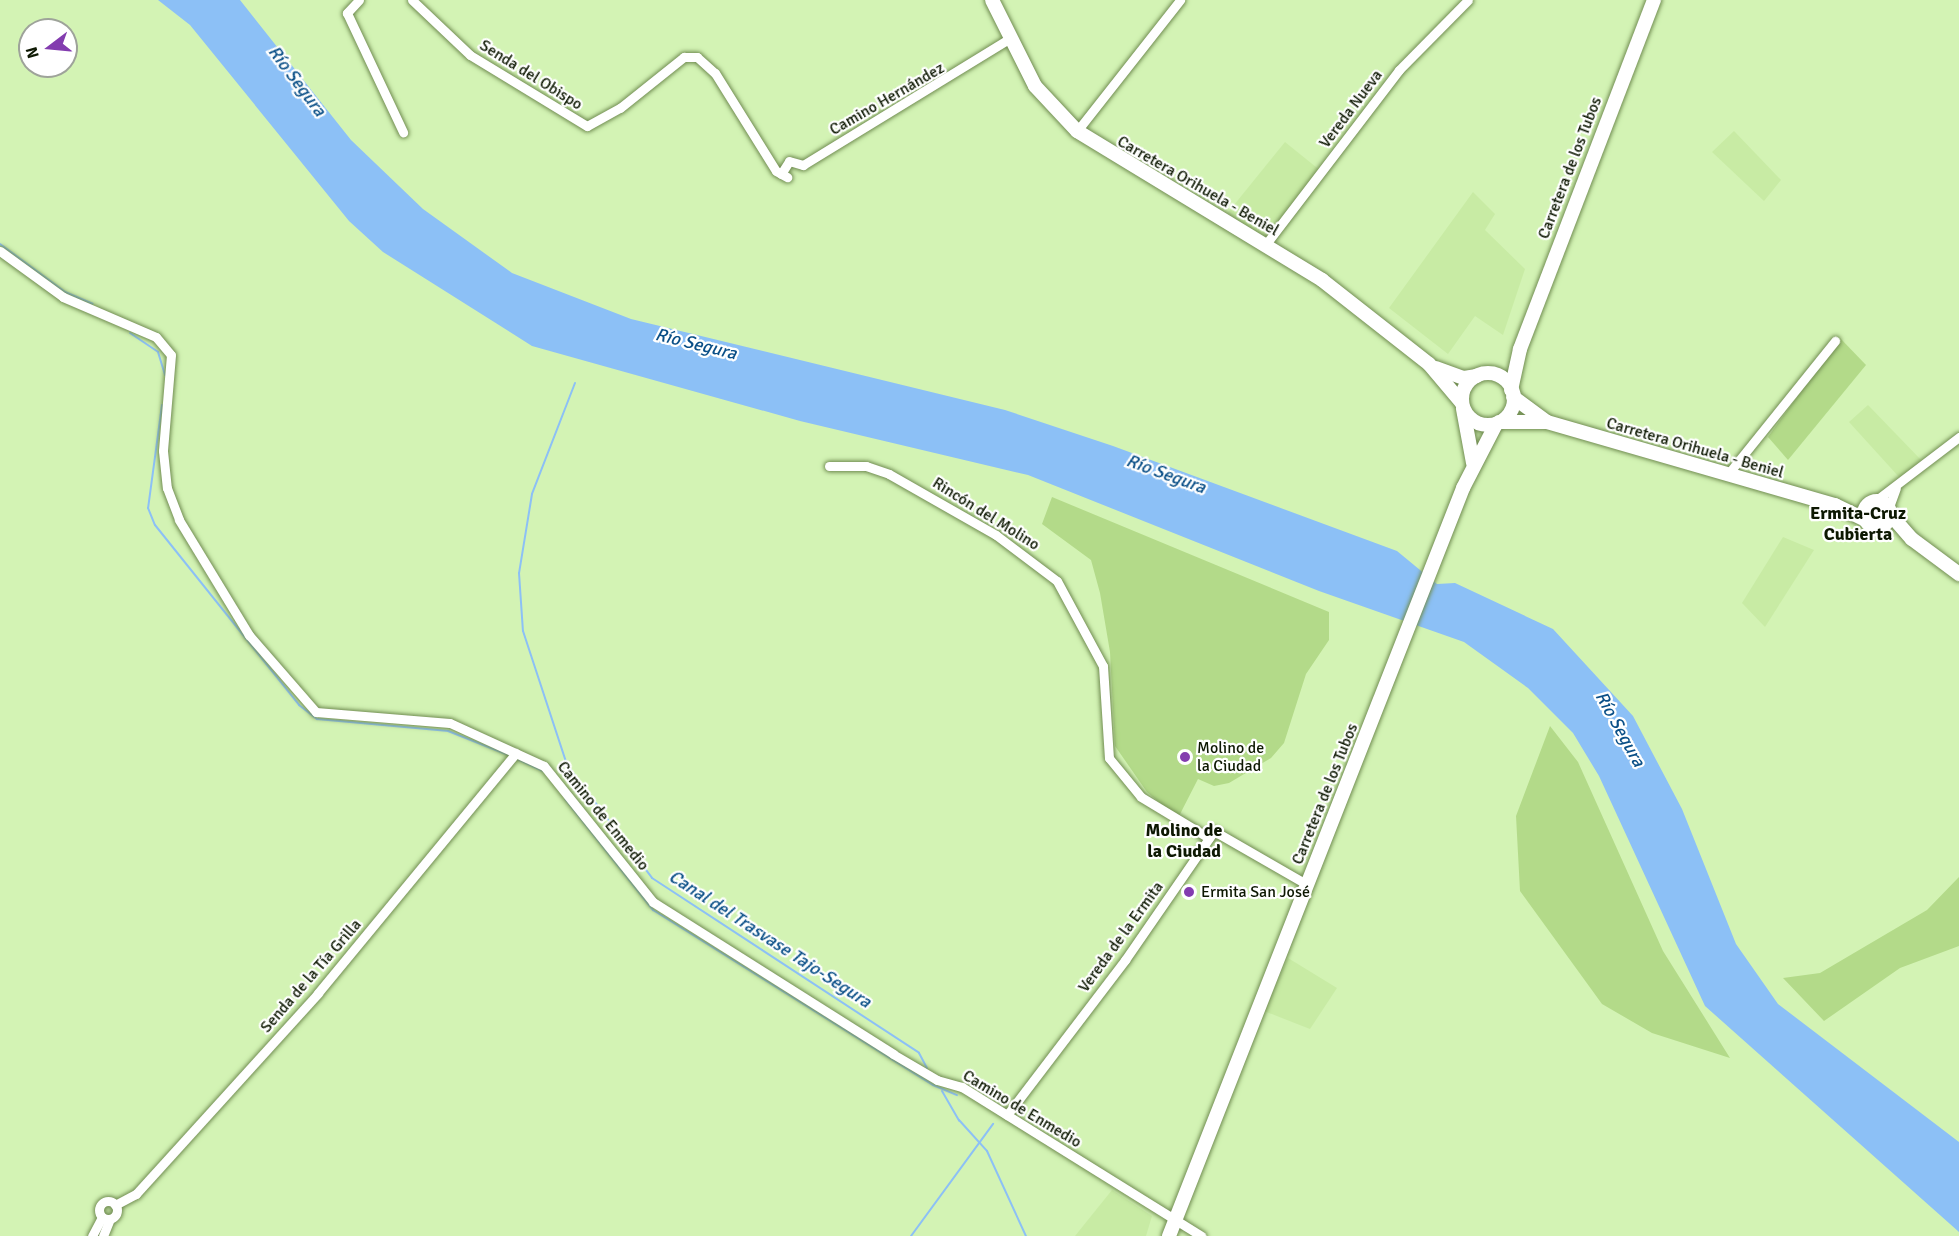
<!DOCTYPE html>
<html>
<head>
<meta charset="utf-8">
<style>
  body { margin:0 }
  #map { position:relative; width:1959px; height:1236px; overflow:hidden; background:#d3f3b4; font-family:Signika,sans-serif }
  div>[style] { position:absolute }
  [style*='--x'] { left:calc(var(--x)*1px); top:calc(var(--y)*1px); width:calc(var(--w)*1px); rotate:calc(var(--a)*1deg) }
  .built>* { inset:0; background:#c8eba4; transform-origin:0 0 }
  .green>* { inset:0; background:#b3da89 }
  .water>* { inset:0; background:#8cc0f6 }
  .stream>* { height:2px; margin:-1px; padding:0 1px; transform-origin:1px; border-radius:1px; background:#8cc0f6 }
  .roads { filter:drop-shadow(0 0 2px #718d52) drop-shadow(0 0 2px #718d52) }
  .street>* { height:9px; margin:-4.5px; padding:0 4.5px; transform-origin:4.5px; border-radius:4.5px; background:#fff }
  .street>.ring { margin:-4.5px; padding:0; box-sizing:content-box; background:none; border:9px solid #fff; border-radius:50% }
  .secondary>* { height:14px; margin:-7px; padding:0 7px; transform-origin:7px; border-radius:7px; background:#fff }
  .secondary>.ring { margin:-7px; padding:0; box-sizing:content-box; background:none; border:14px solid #fff; border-radius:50% }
  .dots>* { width:16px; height:16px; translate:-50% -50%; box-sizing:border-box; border:3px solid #fff; border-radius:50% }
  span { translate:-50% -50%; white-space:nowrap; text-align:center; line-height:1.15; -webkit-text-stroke:4.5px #fff; paint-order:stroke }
  .street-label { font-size:16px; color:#0d1802 }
  .poi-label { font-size:16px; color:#0d1802 }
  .left { translate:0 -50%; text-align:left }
  .water-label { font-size:18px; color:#0a4f87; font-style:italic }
  .neighbourhood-label { font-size:18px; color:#0d1802; font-weight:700 }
  .north { position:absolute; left:18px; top:18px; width:60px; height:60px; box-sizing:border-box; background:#fff; border:2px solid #9ea39a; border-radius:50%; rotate:254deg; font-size:16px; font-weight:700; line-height:24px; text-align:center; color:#0d1802 }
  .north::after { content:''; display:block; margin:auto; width:21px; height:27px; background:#833caf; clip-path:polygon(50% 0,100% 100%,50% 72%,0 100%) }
</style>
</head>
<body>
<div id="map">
  <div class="built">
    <i style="clip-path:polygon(1734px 131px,1781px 180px,1764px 201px,1712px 152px)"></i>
    <i style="left:1285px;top:142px;width:45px;height:91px;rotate:39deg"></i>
    <i style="clip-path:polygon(1473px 192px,1495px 214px,1485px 230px,1525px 269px,1503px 335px,1475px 316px,1448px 354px,1389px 308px)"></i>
    <i style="clip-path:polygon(1868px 405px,1924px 463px,1899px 477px,1849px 422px)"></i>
    <i style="clip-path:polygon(1783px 537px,1814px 550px,1765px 627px,1742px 603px)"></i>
    <i style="clip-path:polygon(1288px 958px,1337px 988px,1310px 1029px,1264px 1011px)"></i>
    <i style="clip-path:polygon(1112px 1190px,1152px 1216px,1146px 1236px,1075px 1236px)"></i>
  </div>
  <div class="green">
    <i style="clip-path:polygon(1840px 338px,1866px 365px,1788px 460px,1768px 437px)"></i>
    <i style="clip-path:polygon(1052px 497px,1329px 612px,1329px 640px,1306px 674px,1284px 743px,1271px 758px,1229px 783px,1214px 786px,1198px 779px,1178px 818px,1147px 792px,1115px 746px,1110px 652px,1100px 593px,1091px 560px,1042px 524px)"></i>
    <i style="clip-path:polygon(1550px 726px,1578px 762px,1663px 951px,1730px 1058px,1652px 1033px,1602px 1004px,1520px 891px,1516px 816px)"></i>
    <i style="clip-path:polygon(1959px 877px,1959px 946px,1900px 968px,1824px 1021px,1783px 978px,1820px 973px,1927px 910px)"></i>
  </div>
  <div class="water">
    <i style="clip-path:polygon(158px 0,240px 0,351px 140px,423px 209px,512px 273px,631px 319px,1005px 410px,1113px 446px,1397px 551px,1437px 584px,1455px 583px,1553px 629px,1633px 716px,1682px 809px,1736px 944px,1778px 1004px,1959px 1142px,1959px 1232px,1705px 1006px,1599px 776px,1573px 733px,1528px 688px,1464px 642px,1319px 591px,1028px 475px,800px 421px,532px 346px,383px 252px,349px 221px,190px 25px)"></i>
  </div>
  <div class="stream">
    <i style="--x:0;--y:244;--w:81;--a:36.4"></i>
    <i style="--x:65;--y:292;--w:30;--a:23"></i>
    <i style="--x:130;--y:333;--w:34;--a:34"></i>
    <i style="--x:158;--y:352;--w:24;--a:73"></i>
    <i style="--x:575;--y:383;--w:119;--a:111.2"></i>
    <i style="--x:532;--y:494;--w:80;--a:99.3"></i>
    <i style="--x:519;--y:573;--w:58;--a:86.1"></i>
    <i style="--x:523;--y:631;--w:141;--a:71.8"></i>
    <i style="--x:567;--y:765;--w:141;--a:53"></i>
    <i style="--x:652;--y:878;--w:319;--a:33.2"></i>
    <i style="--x:919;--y:1053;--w:17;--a:62"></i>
    <i style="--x:162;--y:405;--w:104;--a:97.7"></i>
    <i style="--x:148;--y:508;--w:18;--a:68"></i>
    <i style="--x:155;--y:525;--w:231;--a:51.3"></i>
    <i style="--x:299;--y:705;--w:23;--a:38"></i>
    <i style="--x:317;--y:719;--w:132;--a:5.2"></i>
    <i style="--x:448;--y:731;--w:65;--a:21.8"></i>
    <i style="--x:517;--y:759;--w:29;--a:25"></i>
    <i style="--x:565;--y:799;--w:142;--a:51.6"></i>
    <i style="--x:653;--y:910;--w:330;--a:32"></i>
    <i style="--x:933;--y:1085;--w:26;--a:23"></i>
    <i style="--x:942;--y:1091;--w:34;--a:60"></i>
    <i style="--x:959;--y:1120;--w:42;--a:47.9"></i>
    <i style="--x:987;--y:1151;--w:94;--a:65.4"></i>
    <i style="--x:911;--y:1236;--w:139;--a:-53.8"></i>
  </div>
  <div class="roads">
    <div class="street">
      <i style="--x:359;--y:0;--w:18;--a:133"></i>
      <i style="--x:347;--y:13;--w:132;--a:64.8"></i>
      <i style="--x:412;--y:0;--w:80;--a:43.5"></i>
      <i style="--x:470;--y:55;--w:137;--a:31.3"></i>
      <i style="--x:587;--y:126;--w:38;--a:-29"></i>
      <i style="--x:620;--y:108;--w:82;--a:-38.6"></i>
      <i style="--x:684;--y:57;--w:13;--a:0"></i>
      <i style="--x:697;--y:57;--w:24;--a:42"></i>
      <i style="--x:715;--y:73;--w:115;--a:58.1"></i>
      <i style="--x:776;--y:171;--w:13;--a:29"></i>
      <i style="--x:1077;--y:131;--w:167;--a:-51.8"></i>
      <i style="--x:781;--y:174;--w:15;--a:-58"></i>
      <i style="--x:789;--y:161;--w:15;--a:16"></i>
      <i style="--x:803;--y:165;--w:241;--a:-31.5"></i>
      <i style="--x:1266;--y:244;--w:219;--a:-52.6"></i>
      <i style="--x:1399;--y:70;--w:98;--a:-45.4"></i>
      <i style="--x:0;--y:251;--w:78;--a:36.1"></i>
      <i style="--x:63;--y:297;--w:101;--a:23.3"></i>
      <i style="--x:156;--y:337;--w:23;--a:50"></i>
      <i style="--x:171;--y:355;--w:96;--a:94.8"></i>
      <i style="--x:163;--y:451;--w:37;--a:84"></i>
      <i style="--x:167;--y:488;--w:34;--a:69"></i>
      <i style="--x:179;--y:520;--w:135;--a:58.7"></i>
      <i style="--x:249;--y:635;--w:102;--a:49"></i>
      <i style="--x:316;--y:712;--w:134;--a:4.7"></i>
      <i style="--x:450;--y:723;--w:103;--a:24.6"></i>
      <i style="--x:544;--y:766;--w:174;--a:51.3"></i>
      <i style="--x:653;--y:902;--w:284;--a:32.3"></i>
      <i style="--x:893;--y:1054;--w:51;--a:30.6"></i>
      <i style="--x:937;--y:1080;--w:26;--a:16"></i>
      <i style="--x:962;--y:1087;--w:282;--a:31.9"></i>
      <i style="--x:829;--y:466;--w:37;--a:0"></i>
      <i style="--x:866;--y:466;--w:24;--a:19"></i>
      <i style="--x:889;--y:474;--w:123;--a:29.7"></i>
      <i style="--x:996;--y:535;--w:76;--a:37"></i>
      <i style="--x:1057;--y:581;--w:97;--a:61.6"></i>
      <i style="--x:1103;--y:666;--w:92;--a:86.3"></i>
      <i style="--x:1109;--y:758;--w:50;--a:50.6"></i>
      <i style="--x:1141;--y:797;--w:79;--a:31.1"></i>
      <i style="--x:1728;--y:474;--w:171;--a:-51.2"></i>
      <i style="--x:1875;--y:501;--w:106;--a:-37.3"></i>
      <i style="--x:1889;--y:507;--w:20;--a:-70"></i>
      <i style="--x:1007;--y:1115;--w:195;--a:-52.7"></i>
      <i style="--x:1125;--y:960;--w:157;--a:-55.4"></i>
      <i style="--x:1214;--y:831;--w:106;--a:29.9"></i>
      <i class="ring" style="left:99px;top:1201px;width:9px;height:9px"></i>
      <i style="--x:115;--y:1205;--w:24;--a:-28"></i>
      <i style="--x:136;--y:1194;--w:271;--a:-47.8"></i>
      <i style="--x:318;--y:993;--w:311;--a:-50.5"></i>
      <i style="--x:92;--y:1236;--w:21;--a:-62"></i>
      <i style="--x:103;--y:1236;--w:18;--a:-68"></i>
    </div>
    <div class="secondary">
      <i style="--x:992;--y:0;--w:96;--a:63.4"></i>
      <i style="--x:1035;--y:86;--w:62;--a:47"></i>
      <i style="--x:1077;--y:131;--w:287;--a:31.3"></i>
      <i style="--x:1322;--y:280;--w:136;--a:38.1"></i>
      <i style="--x:1429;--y:364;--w:51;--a:49.8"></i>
      <i style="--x:1436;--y:368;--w:30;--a:20"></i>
      <i style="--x:1464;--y:378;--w:13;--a:-9"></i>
      <i class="ring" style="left:1462px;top:373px;width:38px;height:38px"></i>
      <i style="--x:1511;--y:390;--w:42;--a:-77.6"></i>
      <i style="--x:1520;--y:349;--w:374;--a:-69"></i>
      <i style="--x:1513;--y:397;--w:42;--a:36.3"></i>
      <i style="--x:1463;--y:409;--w:55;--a:79.5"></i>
      <i style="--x:1499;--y:422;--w:48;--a:0"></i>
      <i style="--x:1547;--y:422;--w:300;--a:16.1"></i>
      <i style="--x:1835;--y:505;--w:34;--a:26"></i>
      <i class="ring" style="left:1864px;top:501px;width:12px;height:12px"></i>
      <i style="--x:1890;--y:514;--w:33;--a:49"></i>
      <i style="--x:1912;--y:539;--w:59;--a:36.7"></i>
      <i style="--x:1169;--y:1236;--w:804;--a:-68.54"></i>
      <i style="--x:1463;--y:488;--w:72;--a:-62.7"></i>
    </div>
  </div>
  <div class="dots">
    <i style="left:1185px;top:757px;background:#833caf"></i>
    <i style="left:1189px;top:892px;background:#833caf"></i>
  </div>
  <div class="street-label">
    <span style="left:531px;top:75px;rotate:32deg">Senda del Obispo</span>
    <span style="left:887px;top:99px;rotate:-30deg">Camino Hernández</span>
    <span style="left:1351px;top:109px;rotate:-53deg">Vereda Nueva</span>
    <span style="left:1570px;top:168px;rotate:-69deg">Carretera de los Tubos</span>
    <span style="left:1198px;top:186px;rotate:30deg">Carretera Orihuela - Beniel</span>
    <span style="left:1695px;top:448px;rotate:16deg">Carretera Orihuela - Beniel</span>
    <span style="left:986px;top:514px;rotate:32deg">Rincón del Molino</span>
    <span style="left:1325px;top:794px;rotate:-68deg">Carretera de los Tubos</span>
    <span style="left:603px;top:816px;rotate:51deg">Camino de Enmedio</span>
    <span style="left:1121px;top:937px;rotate:-54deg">Vereda de la Ermita</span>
    <span style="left:311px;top:976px;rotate:-49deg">Senda de la Tía Grilla</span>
    <span style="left:1022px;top:1109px;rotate:31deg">Camino de Enmedio</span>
  </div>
  <div class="poi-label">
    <span class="left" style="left:1197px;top:757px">Molino de<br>la Ciudad</span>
    <span class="left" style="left:1201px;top:892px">Ermita San José</span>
  </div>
  <div class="water-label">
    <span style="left:297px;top:81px;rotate:53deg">Río Segura</span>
    <span style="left:696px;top:344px;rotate:14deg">Río Segura</span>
    <span style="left:1166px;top:474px;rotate:20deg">Río Segura</span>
    <span style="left:1620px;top:729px;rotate:61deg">Río Segura</span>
    <span style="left:770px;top:939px;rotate:33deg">Canal del Trasvase Tajo-Segura</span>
  </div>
  <div class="neighbourhood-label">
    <span style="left:1858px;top:524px">Ermita-Cruz<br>Cubierta</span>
    <span style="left:1184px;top:841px">Molino de<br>la Ciudad</span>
  </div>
  <div class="north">N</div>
</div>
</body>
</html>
